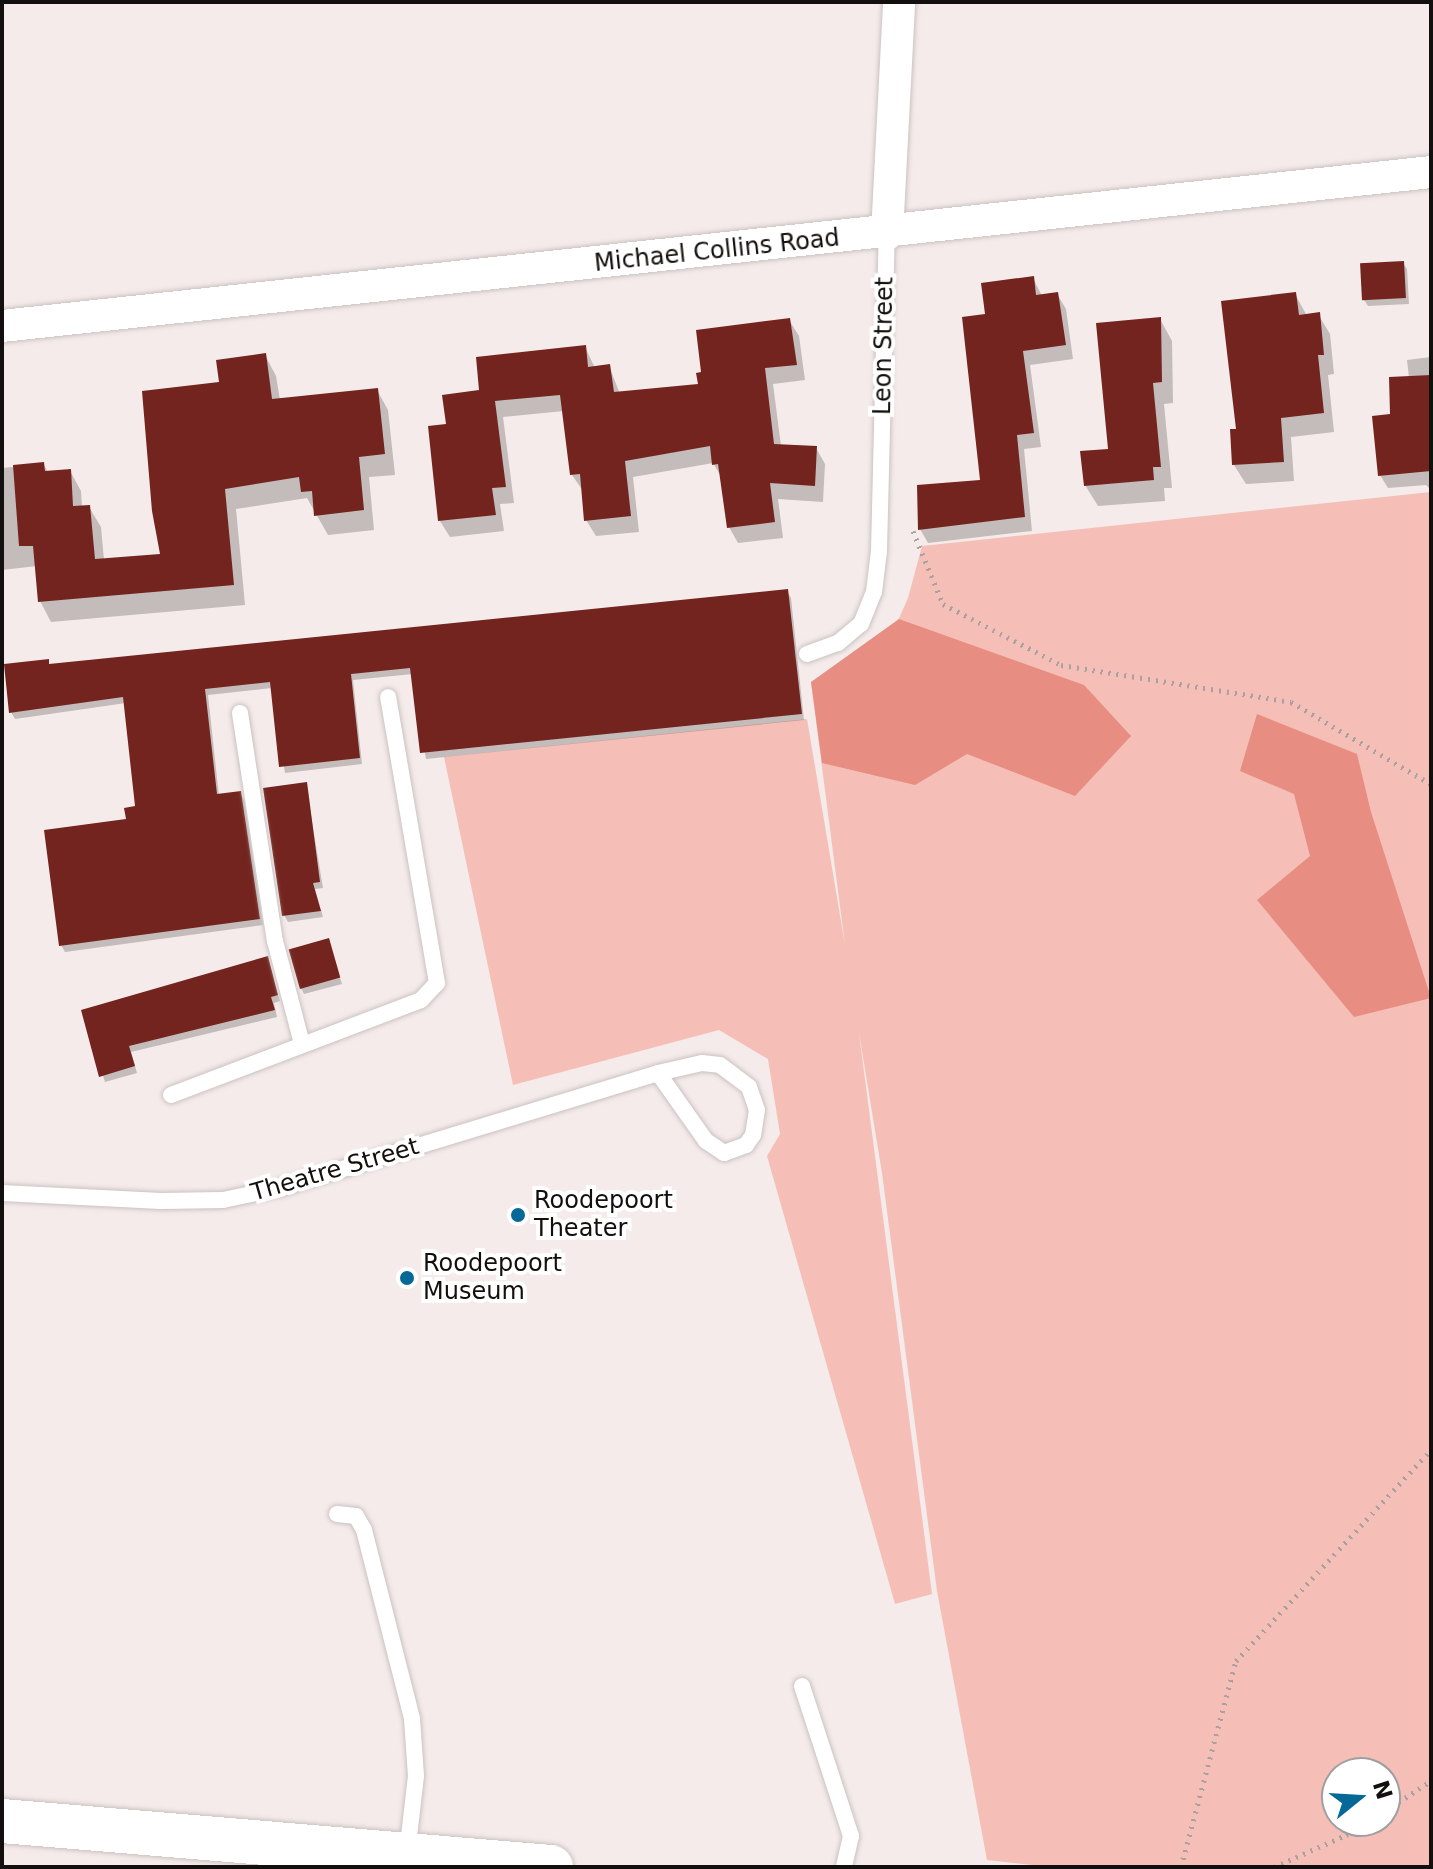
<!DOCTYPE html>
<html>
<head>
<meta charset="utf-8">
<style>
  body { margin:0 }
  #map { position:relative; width:1433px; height:1869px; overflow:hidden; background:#f4ebea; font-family:"DejaVu Sans",sans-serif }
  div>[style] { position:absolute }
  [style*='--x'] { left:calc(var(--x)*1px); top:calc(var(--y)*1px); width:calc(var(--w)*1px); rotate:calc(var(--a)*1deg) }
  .green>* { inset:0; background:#f5bfb7 }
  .forest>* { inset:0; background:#e88d81 }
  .shadow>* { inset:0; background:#0003 }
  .building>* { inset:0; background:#73241e; transform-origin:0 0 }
  .path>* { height:5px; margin-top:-2.5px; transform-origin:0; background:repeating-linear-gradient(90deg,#a8a1a0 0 2px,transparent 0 8px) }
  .roads { filter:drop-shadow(0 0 2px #cbc2c1) drop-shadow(0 0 2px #cbc2c1) }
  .service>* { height:16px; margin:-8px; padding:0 8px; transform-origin:8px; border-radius:8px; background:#fff }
  .minor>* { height:32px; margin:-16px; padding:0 16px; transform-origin:16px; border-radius:16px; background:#fff }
  .secondary>* { height:44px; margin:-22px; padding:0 22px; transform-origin:22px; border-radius:22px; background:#fff }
  .dots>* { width:22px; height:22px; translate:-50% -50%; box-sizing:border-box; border:4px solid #fff; border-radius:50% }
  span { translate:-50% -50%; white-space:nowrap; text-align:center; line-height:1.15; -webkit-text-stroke:8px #fff; paint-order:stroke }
  .street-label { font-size:24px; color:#120f0e }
  .poi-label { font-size:24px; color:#120f0e }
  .left { translate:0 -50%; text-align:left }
  .frame { position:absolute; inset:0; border:4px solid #120f0e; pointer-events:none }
  .north { position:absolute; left:1321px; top:1757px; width:80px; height:80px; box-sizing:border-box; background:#fff; border:2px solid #a09f9f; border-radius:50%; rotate:72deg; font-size:22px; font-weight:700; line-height:32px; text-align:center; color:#120f0e }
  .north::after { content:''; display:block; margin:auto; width:28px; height:36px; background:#056997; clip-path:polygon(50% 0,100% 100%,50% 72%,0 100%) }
</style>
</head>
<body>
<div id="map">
  <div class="green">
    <i style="clip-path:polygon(evenodd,1431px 492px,1431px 1867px,1051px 1867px,987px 1860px,937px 1591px,882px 1173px,859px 1033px,932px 1594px,895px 1604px,767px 1156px,780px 1134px,768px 1059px,719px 1030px,513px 1085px,444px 757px,807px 719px,845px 945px,811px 682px,857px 668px,889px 641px,908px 598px,922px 546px,1431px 492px,1337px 1773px,1385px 1773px,1385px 1821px,1337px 1821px,1337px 1773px)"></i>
  </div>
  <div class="forest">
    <i style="clip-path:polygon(899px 619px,1084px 685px,1131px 736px,1075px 796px,967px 754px,915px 785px,822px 763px,811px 682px)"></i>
    <i style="clip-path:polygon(1257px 714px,1357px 754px,1371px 812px,1431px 998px,1354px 1017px,1257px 900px,1310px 856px,1294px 794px,1240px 771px)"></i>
  </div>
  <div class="shadow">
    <i style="clip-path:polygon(1403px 263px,1407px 269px,1409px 304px,1368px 306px,1364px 300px)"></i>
    <i style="clip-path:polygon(1033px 278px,1042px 296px,1057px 294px,1066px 309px,1073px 359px,1030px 365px,1041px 447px,1024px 449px,1032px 531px,928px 543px,920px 529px,982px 482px,988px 316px)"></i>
    <i style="clip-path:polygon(1295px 294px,1307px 316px,1318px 314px,1330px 334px,1334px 374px,1328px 375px,1334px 432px,1291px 437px,1294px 481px,1246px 484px,1234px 465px,1238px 431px)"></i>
    <i style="clip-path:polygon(1160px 319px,1172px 341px,1173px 403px,1164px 404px,1172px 488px,1164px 488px,1165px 501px,1098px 506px,1085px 485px,1110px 451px)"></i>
    <i style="clip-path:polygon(789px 320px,799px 336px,805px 380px,773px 384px,781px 446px,816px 448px,825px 464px,823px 502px,778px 499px,783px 538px,738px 543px,729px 527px,722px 478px,713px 463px,633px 477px,639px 532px,596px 536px,586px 520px,583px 491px,572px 475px,564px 411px,503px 417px,514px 503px,500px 504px,504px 531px,450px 537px,440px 521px,448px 426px,482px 392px,585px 347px,595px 368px,609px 366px,620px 394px,700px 385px)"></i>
    <i style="clip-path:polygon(265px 355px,276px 376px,280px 400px,377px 390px,388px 410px,395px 475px,369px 477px,374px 530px,328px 535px,307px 498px,236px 509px,245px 605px,51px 622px,40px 601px,37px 566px,2px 570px,2px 468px,43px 464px,48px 472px,70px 471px,81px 491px,82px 508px,89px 507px,101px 527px,104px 560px,163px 556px,222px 384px)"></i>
    <i style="clip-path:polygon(1431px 357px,1431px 490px,1426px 485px,1388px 488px,1380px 475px,1392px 416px,1409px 378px,1407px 360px)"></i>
    <i style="clip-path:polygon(787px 591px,791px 598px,804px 720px,426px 759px,413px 674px,353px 680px,362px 764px,285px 773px,272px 688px,208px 695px,219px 796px,240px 793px,244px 800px,263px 925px,65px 952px,61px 945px,137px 808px,126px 703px,15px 719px,11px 712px,50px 666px)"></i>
    <i style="clip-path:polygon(306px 785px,323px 888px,315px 889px,323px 917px,288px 922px,284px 915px)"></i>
    <i style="clip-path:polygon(328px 941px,342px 984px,304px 994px,301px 988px)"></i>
    <i style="clip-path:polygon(267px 959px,280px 1001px,274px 1003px,277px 1017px,131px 1052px,137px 1073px,105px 1082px,83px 1012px)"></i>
  </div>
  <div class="building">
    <i style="left:1404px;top:261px;width:37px;height:44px;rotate:87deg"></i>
    <i style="clip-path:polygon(1034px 276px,1036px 295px,1058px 292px,1066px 345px,1023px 351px,1034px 433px,1017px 435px,1025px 517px,918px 530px,917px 485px,980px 480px,962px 317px,985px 314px,981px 283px)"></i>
    <i style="clip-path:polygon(1296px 292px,1299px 315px,1320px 312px,1324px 355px,1318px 355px,1324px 413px,1281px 418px,1284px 462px,1232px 465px,1230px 429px,1236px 429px,1221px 301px)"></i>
    <i style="clip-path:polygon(1161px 317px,1162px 382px,1153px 383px,1161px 467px,1153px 467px,1154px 480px,1084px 486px,1080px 451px,1108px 449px,1096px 323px)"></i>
    <i style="clip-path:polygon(790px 318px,797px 365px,765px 368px,774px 444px,817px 446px,815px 486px,770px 483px,775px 522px,727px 528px,718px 464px,712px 465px,710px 446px,625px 461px,631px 516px,584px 521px,580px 474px,570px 475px,560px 395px,495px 401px,506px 487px,492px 488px,496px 515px,438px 521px,428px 426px,446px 424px,442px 395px,479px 390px,476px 357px,586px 345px,588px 367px,610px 364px,614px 392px,698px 384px,696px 373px,701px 372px,696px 330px)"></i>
    <i style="clip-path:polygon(266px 353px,272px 399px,378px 388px,385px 454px,359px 457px,364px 510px,314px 516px,312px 491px,301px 492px,299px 477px,225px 489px,234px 585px,38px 602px,33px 546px,19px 546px,13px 465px,44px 462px,45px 471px,71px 469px,73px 506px,90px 505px,95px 559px,160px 554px,152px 511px,142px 391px,219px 382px,216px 360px)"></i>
    <i style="clip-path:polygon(1431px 375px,1431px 471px,1378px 476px,1372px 416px,1390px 414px,1389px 377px)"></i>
    <i style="clip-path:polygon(788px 589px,802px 714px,420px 753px,410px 668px,351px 674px,360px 758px,279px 767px,270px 682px,205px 689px,217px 794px,241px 791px,260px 919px,59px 946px,44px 830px,126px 819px,124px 808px,135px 806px,123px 697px,9px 713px,4px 664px,49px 659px,49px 664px)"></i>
    <i style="clip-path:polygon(307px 782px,320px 882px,313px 883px,321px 911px,282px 916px,263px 788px)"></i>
    <i style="left:329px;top:938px;width:41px;height:42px;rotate:74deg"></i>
    <i style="clip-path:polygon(268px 956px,278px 995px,271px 997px,275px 1010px,129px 1046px,135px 1066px,99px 1077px,81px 1010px)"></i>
  </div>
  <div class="path">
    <i style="--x:913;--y:531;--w:79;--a:67.7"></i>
    <i style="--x:943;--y:604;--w:133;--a:27.3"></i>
    <i style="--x:1061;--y:665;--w:233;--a:9.1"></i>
    <i style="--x:1291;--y:702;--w:162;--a:30.4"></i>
    <i style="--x:1385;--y:1811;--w:55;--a:-33.1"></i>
    <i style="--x:1181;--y:1867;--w:213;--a:-75.1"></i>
    <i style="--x:1236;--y:1661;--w:287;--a:-47.3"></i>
    <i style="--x:1274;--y:1867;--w:79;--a:-24"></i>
    <i style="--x:1346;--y:1835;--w:27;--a:-31"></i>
  </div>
  <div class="roads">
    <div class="service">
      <i style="--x:807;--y:654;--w:33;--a:-20"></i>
      <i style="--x:838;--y:643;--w:30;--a:-40"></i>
      <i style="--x:861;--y:624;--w:35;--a:-68"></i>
      <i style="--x:874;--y:592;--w:41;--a:-83"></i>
      <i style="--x:879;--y:551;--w:317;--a:-88.6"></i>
      <i style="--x:240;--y:713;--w:231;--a:81.3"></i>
      <i style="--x:275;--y:941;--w:106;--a:75.3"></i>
      <i style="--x:171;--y:1095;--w:267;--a:-20.8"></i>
      <i style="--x:421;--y:1000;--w:23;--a:-47"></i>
      <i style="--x:437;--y:983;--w:290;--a:-99.7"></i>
      <i style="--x:2;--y:1193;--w:159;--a:2.9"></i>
      <i style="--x:161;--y:1201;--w:62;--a:-0.9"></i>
      <i style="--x:223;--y:1200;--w:58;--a:-11.9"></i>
      <i style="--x:280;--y:1188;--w:395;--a:-16.9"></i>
      <i style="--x:658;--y:1073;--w:45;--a:-12.8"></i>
      <i style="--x:702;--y:1063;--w:18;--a:6"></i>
      <i style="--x:720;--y:1065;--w:36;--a:37"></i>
      <i style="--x:749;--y:1087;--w:24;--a:71"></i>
      <i style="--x:757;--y:1110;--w:25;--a:99"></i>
      <i style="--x:753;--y:1135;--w:12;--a:125"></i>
      <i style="--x:746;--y:1145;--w:23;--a:160"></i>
      <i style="--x:724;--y:1153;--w:22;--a:-146"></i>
      <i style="--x:706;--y:1141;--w:83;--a:-125.2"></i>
      <i style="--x:337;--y:1514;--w:19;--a:6"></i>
      <i style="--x:356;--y:1516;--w:16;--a:60"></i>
      <i style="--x:364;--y:1530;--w:195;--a:75.7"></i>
      <i style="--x:412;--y:1719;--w:57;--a:86"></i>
      <i style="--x:416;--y:1776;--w:79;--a:96.6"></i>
      <i style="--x:802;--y:1686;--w:158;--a:71.9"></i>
      <i style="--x:851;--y:1836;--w:32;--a:103"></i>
    </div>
    <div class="minor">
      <i style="--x:887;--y:234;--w:232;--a:-87"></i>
      <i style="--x:2;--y:326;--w:1437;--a:-6.15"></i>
    </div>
    <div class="secondary">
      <i style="--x:2;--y:1821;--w:551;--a:4.79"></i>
    </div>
  </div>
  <div class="dots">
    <i style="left:518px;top:1215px;background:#056997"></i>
    <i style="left:407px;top:1278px;background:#056997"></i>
  </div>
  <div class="street-label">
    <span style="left:717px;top:251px;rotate:-6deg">Michael Collins Road</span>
    <span style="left:884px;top:346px;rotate:-89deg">Leon Street</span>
    <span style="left:335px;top:1170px;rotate:-16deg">Theatre Street</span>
  </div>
  <div class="poi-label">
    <span class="left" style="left:534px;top:1215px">Roodepoort<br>Theater</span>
    <span class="left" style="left:423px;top:1278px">Roodepoort<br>Museum</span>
  </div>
  <div class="frame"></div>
  <div class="north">N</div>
</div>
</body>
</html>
